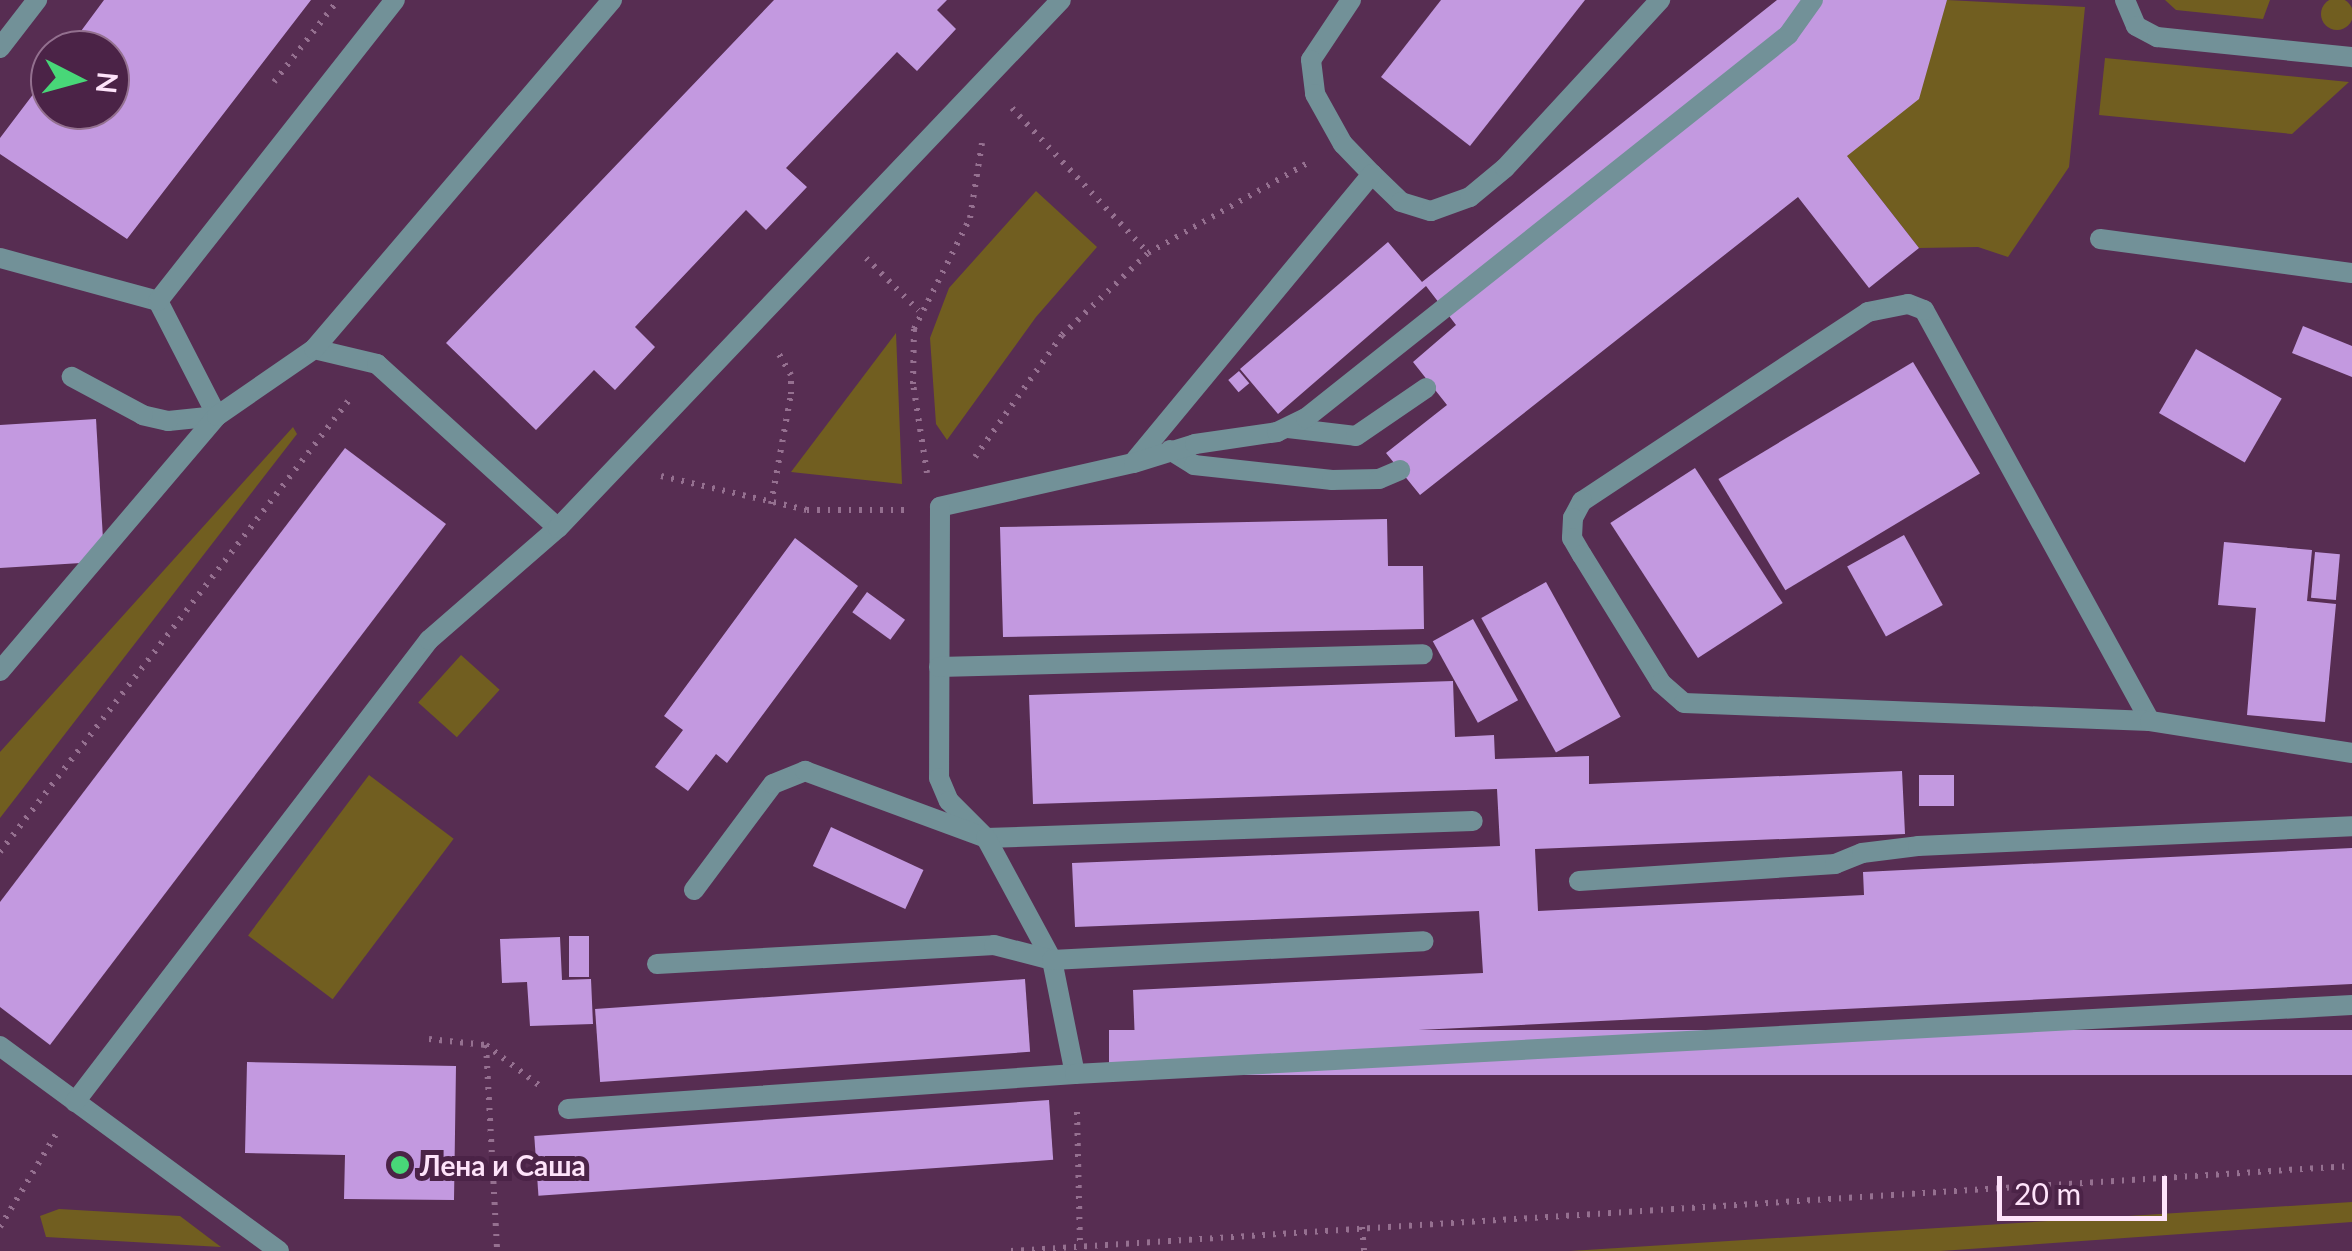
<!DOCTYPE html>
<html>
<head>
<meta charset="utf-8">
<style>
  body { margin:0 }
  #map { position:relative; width:2352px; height:1251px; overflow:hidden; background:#572d52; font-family:Lato,sans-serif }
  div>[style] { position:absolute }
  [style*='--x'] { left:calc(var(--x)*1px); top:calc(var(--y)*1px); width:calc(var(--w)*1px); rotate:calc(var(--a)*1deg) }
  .green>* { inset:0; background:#715e20; transform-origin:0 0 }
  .round { border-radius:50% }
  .building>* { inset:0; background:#c399e0; transform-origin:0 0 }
  .path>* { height:6px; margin-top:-3px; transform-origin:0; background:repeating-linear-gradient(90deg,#957090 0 2.5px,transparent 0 10.5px) }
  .service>* { height:20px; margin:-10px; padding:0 10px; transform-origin:10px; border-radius:10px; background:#729198 }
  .dots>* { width:28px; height:28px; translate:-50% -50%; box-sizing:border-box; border:5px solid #4b2347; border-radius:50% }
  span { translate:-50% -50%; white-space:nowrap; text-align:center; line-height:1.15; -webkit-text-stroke:10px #4b2347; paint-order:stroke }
  .poi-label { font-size:28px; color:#fee3fa; font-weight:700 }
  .left { translate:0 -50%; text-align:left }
  .north { position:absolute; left:30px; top:30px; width:100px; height:100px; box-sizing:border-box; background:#4b2347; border:2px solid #93708f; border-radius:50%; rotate:96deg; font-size:28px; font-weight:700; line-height:40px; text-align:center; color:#fee3fa }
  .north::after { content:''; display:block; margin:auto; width:35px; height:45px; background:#48d778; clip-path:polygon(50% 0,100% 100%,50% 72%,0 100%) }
  .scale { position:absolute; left:1997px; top:1176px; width:170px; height:45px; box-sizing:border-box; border:5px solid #fee3fa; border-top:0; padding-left:12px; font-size:30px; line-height:35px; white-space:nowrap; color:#fee3fa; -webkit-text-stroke:8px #4b2347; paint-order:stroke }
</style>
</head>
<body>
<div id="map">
  <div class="green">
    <i class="round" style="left:2321px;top:-2px;width:32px;height:32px"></i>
    <i style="clip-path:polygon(1947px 0,2085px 7px,2069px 167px,2008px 257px,1978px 247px,1919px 248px,1847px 156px)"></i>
    <i style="clip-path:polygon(2165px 0,2270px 0,2263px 19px,2176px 10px)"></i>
    <i style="clip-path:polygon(2105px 58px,2349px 82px,2292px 134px,2099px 115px)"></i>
    <i style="clip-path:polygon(1036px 191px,1097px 247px,1036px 317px,947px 440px,936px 424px,930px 338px,949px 288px)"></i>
    <i style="clip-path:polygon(896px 333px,902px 484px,791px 472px)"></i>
    <i style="clip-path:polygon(293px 427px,297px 434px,0 818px,0 752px)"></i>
    <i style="left:461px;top:655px;width:52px;height:64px;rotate:42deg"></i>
    <i style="left:369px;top:775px;width:106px;height:201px;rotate:37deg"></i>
    <i style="clip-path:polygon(2352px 1202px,2352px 1222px,1941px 1251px,1570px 1251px)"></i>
    <i style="clip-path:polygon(59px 1209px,180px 1216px,221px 1247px,46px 1237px,40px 1216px)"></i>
  </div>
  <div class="building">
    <i style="clip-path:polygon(104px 0,311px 0,127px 239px,0 154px,0 138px,50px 72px,50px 110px,110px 110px,110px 50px,67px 50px)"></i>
    <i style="clip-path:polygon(774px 0,947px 0,937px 10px,956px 29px,917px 71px,897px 52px,786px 168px,807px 187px,766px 230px,746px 210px,635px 327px,655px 347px,615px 390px,594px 370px,536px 430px,446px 343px)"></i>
    <i style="clip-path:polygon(1441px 0,1585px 0,1470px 146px,1381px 77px)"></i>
    <i style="clip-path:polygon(1777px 0,1947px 0,1919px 99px,1847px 156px,1919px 248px,1869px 288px,1798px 197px,1420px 495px,1386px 453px,1447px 405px,1413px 362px,1456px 325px,1426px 286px,1278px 414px,1240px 369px,1388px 242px,1422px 282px)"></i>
    <i style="clip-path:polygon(2303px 326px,2352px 346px,2352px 377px,2292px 353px)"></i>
    <i style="left:2196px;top:349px;width:99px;height:74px;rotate:30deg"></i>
    <i style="left:1913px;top:362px;width:130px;height:227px;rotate:59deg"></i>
    <i style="left:1239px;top:371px;width:16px;height:14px;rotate:50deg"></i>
    <i style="clip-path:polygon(96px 419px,103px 539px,81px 563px,0 568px,0 425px)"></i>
    <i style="clip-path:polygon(345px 448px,446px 524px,50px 1045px,0 1007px,0 902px)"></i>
    <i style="left:1695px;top:468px;width:161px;height:101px;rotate:57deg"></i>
    <i style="clip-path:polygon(1387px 519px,1388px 566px,1423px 566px,1424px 629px,1003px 637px,1000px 527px)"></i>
    <i style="left:1904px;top:535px;width:80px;height:65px;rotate:61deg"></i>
    <i style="clip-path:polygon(795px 538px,858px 586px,727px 763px,716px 754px,688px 791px,655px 767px,683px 730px,664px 716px)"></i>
    <i style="clip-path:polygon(2224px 542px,2312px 550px,2307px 601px,2336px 604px,2325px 722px,2247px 715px,2256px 608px,2218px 605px)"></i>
    <i style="left:2315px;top:552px;width:25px;height:46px;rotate:5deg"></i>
    <i style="left:1546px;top:582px;width:154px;height:74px;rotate:61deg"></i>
    <i style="left:867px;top:592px;width:47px;height:25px;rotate:36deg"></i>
    <i style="left:1473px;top:619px;width:93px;height:46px;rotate:61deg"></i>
    <i style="clip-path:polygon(1453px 681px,1455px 737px,1494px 735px,1495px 759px,1589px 756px,1589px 784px,1902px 771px,1905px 834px,1535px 849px,1538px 911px,1864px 895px,1863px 872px,2352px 848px,2352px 984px,1135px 1044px,1133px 990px,1483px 973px,1479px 911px,1075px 927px,1072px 863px,1500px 846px,1497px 789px,1033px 804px,1029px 695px)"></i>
    <i style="left:1954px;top:775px;width:31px;height:35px;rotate:90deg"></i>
    <i style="left:831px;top:827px;width:102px;height:43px;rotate:25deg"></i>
    <i style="left:569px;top:936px;width:20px;height:41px"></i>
    <i style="clip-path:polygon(560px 937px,562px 980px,591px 979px,593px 1024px,530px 1026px,527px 982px,502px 983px,500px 939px)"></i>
    <i style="left:1025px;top:979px;width:73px;height:431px;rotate:86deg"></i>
    <i style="left:2352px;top:1030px;width:45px;height:1243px;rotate:90deg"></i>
    <i style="clip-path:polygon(247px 1062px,456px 1066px,454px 1200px,344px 1199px,345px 1155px,245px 1153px)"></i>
    <i style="left:1049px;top:1100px;width:60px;height:516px;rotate:86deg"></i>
  </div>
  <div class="path">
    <i style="--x:274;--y:82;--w:104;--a:-52"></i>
    <i style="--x:1012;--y:108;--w:199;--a:46.8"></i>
    <i style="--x:866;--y:258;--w:74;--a:45"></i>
    <i style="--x:975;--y:457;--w:150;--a:-54.5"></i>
    <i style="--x:1062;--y:335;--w:119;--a:-43.6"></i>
    <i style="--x:1148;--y:253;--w:184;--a:-29.4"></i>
    <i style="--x:927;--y:473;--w:90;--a:-98.9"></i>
    <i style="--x:913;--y:384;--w:55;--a:-89"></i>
    <i style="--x:914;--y:329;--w:124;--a:-63.2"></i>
    <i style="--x:970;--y:218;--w:76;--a:-80.9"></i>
    <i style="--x:661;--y:476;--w:150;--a:13.1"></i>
    <i style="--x:807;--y:510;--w:97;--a:0"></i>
    <i style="--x:771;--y:504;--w:112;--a:-79.7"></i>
    <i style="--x:791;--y:394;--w:19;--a:-90"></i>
    <i style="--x:791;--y:375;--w:28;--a:-120"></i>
    <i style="--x:0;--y:852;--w:576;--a:-52.33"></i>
    <i style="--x:429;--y:1039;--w:57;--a:6"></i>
    <i style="--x:486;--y:1045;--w:68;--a:37.2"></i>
    <i style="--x:486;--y:1045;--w:206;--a:86.9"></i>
    <i style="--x:1077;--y:1112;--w:134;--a:88.7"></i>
    <i style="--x:0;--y:1227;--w:109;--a:-58.9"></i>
    <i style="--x:1362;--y:1227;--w:24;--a:85"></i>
    <i style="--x:1011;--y:1251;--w:1344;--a:-3.63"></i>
  </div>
  <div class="service">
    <i style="--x:1351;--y:0;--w:72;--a:123.7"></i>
    <i style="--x:1311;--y:60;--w:34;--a:83"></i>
    <i style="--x:1315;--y:94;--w:57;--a:60.8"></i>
    <i style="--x:1343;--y:144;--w:42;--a:46"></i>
    <i style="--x:1372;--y:174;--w:40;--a:44"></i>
    <i style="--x:1401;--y:202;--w:31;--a:17"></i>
    <i style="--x:1431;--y:211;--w:41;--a:-19.7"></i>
    <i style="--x:1470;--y:197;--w:45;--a:-39.6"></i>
    <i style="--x:1505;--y:168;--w:229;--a:-47.3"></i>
    <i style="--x:2125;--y:0;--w:28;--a:67"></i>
    <i style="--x:2136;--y:26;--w:24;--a:28"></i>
    <i style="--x:2157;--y:37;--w:196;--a:5.9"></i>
    <i style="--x:0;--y:48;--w:61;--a:-52.4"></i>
    <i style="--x:1372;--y:174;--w:375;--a:129.6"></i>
    <i style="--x:1133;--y:463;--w:198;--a:167.2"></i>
    <i style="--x:940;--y:507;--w:271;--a:90.2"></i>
    <i style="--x:939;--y:778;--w:25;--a:67"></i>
    <i style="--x:949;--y:801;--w:52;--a:45"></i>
    <i style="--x:986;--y:838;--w:487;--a:-2"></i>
    <i style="--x:2100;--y:239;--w:254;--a:7.7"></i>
    <i style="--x:0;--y:258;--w:164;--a:15.2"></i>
    <i style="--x:158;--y:301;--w:129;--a:62.8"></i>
    <i style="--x:217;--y:416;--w:49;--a:174.2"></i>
    <i style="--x:168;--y:421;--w:26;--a:-167"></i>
    <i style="--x:143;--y:415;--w:81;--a:-151.8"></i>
    <i style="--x:158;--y:301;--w:383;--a:-51.8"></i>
    <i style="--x:314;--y:349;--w:65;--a:13.4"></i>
    <i style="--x:377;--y:364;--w:244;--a:42.2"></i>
    <i style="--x:1288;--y:428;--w:68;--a:6.7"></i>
    <i style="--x:1356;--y:436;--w:85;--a:-34.4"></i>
    <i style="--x:1170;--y:450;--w:28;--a:32"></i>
    <i style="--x:1194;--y:465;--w:139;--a:6.2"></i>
    <i style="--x:1332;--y:480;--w:47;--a:-1.2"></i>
    <i style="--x:1379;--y:479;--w:23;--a:-23"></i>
    <i style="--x:1134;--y:463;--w:64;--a:-17.3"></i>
    <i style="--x:1195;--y:444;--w:83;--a:-8.3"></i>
    <i style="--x:1277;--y:432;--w:32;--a:-26"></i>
    <i style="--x:1306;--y:418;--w:616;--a:-38.47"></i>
    <i style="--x:1788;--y:35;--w:43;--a:-54.5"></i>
    <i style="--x:939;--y:667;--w:484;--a:-1.5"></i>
    <i style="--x:0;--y:671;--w:335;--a:-49.6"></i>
    <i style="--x:217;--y:416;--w:118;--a:-34.6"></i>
    <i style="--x:314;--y:349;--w:459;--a:-49.5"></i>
    <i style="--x:2150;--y:721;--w:469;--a:-118.8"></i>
    <i style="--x:1924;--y:310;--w:17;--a:-159"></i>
    <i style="--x:1908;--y:304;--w:41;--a:168.7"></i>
    <i style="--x:1868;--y:312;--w:343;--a:146.5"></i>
    <i style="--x:1582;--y:501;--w:19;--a:118"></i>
    <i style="--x:1573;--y:518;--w:20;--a:93"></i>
    <i style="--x:1572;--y:538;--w:20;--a:60"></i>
    <i style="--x:1582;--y:555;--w:150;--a:58.3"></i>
    <i style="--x:1661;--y:683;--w:30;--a:41"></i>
    <i style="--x:1684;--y:703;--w:466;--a:2.2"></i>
    <i style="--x:2150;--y:721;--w:205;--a:9"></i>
    <i style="--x:1579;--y:881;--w:257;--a:-3.8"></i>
    <i style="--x:1835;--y:864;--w:29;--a:-22"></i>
    <i style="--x:1862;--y:853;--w:56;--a:-7.1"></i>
    <i style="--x:1918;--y:846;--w:434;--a:-2.6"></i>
    <i style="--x:694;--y:890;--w:132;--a:-53.3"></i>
    <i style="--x:773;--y:784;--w:35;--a:-22"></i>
    <i style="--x:805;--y:771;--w:193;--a:20.3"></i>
    <i style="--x:986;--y:838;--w:139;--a:61.6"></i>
    <i style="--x:1052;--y:960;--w:116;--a:78.6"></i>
    <i style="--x:657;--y:964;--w:338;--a:-3.2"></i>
    <i style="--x:994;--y:945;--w:60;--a:14.5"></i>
    <i style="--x:1052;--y:960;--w:372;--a:-2.9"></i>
    <i style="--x:0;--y:1046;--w:346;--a:36.3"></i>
    <i style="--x:75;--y:1102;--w:582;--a:-52.54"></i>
    <i style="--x:429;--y:640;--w:171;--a:-41"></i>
    <i style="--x:558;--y:528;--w:729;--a:-46.39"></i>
    <i style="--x:568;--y:1109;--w:508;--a:-3.95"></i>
    <i style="--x:1075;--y:1074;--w:1279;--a:-3.09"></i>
  </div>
  <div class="dots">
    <i style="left:400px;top:1165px;background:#48d778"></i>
  </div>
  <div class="poi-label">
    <span class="left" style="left:420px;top:1165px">Лена и Саша</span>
  </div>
  <div class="north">N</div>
  <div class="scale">20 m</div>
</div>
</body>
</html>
